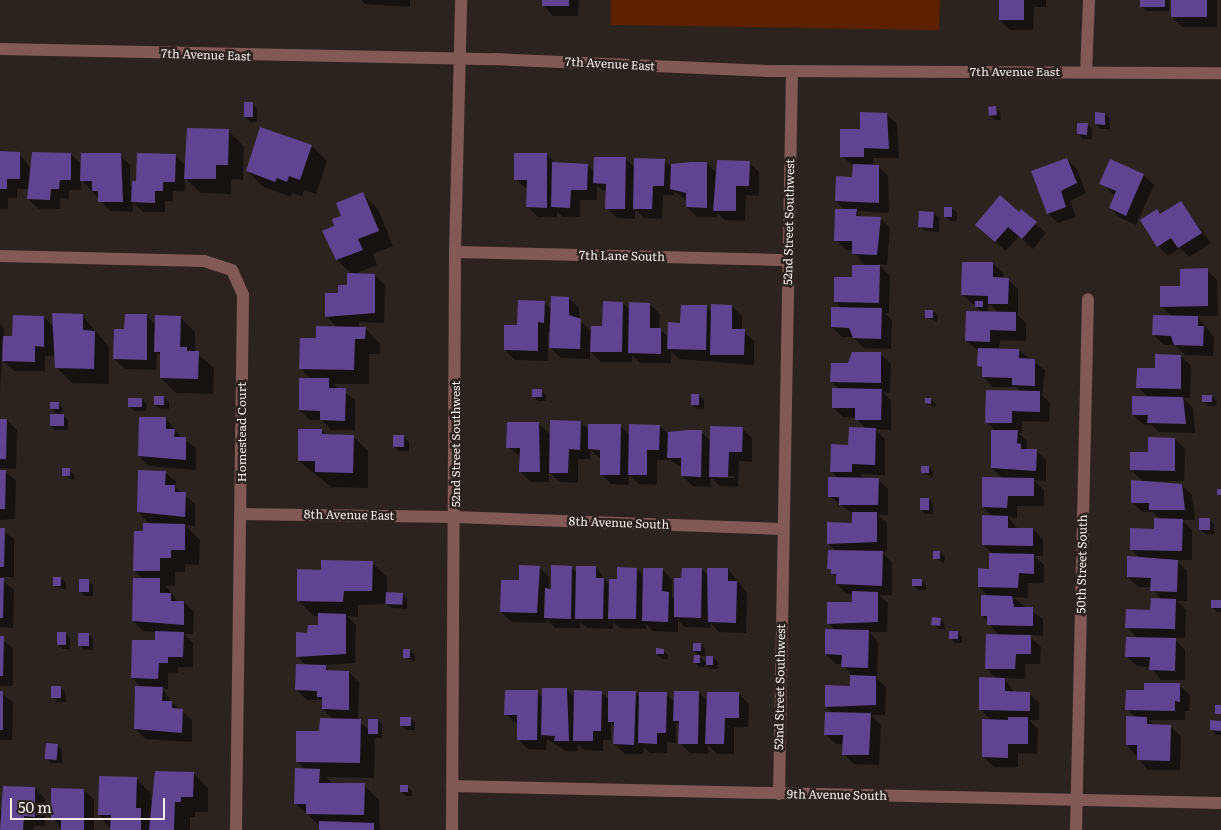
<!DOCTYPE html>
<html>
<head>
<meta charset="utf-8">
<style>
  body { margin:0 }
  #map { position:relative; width:1221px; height:830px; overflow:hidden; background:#2c231e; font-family:Literata,serif }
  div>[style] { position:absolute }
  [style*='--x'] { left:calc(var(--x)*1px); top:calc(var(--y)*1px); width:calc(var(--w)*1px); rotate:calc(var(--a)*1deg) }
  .green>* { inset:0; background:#5d2000 }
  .shadow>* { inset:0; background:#0007 }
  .building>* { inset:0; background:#5f4591; transform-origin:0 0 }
  .minor>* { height:12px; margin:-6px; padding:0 6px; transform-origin:6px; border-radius:6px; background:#825956 }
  span { translate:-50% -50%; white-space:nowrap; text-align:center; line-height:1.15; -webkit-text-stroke:5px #2c231e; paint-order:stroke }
  .street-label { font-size:12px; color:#f3ece9 }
  .scale { position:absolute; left:10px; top:798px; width:155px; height:22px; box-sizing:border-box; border:2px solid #f3ece9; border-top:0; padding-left:6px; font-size:15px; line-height:18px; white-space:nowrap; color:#f3ece9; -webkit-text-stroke:4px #2c231e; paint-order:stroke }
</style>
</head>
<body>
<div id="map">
  <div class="green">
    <i style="clip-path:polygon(611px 0,940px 0,939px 30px,611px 25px)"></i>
  </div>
  <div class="shadow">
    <i style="clip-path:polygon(361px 0,410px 0,410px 7px,365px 4px)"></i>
    <i style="clip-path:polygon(543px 0,579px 0,578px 16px,553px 16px,543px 5px)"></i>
    <i style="clip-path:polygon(1000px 0,1046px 0,1046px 7px,1034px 7px,1033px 30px,1010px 30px,1000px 20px)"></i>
    <i style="clip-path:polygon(1141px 0,1169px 0,1169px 11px,1146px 11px,1141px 6px)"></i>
    <i style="clip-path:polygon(1172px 0,1217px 0,1217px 27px,1182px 27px,1172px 17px)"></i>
    <i style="clip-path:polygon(253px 104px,257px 109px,257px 122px,250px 122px,245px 117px)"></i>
    <i style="clip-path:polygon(995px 108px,1000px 112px,1001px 120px,995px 120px,990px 116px)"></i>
    <i style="clip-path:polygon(886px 114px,897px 124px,899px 158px,873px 158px,873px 166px,878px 166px,888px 176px,889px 213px,857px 211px,863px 218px,880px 218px,890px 228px,887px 265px,878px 264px,890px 276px,889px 313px,885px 313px,892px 320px,891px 349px,864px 348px,853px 337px,842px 337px,832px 327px,842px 309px,835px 302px,865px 266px,853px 251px,846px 250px,836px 240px,845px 210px,836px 201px,854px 178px,854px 166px,841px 156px,861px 130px)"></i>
    <i style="clip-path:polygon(1105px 114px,1110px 119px,1110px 129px,1101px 129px,1096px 124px)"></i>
    <i style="clip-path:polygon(1087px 124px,1092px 129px,1092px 139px,1083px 139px,1078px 134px)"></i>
    <i style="clip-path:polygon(228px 131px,244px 146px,243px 180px,231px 179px,231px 194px,201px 193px,185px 178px,185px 191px,173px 191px,173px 201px,165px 201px,165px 212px,143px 212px,133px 202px,133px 212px,110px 211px,81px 179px,81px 190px,69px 190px,69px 199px,60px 198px,60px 209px,39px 209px,28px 199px,29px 189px,17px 189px,17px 198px,8px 198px,8px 209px,0 209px,0 152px,19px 153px,32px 170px,71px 154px,82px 165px,120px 155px,130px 165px,130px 185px,133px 188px,175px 155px,186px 166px)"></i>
    <i style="clip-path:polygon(312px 146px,327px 161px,316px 194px,304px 190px,302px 196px,292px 193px,291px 197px,262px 186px,247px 170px)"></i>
    <i style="clip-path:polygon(546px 154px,555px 163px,587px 165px,595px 172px,626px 159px,635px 168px,664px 160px,672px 168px,707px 163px,717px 173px,749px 162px,759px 172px,759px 196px,746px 195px,745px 221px,725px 220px,717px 213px,717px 217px,697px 217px,687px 207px,687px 200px,674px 191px,674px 195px,663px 195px,662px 219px,644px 218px,635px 209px,635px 219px,617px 218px,607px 208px,607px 193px,597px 186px,597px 200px,580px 200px,580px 217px,563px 217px,557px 211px,557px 217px,538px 217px,528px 207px,528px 190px,515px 179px)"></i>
    <i style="clip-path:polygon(1067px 159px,1077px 169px,1086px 193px,1070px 201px,1076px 217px,1058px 223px,1048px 213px)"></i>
    <i style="clip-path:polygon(1143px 175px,1154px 185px,1136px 225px,1120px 218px,1110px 208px,1115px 196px,1101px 183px)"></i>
    <i style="clip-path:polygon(363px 194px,378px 209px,393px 246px,373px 254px,377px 265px,354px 274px,375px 275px,385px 285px,384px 323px,359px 322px,359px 328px,365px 328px,380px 344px,380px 354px,369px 354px,369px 384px,333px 384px,355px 400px,355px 430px,331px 430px,322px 420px,310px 420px,300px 410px,311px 379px,300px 368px,317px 340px,338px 328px,326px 316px,339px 294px,348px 286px,352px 274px,337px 260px,324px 232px,336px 227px)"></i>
    <i style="clip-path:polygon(1181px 203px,1211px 243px,1189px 257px,1180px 248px,1168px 256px,1158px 246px,1157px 211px,1161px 215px)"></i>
    <i style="clip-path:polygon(952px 208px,957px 213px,957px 221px,950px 221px,945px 216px)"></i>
    <i style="clip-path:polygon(1022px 211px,1046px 233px,1033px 249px,1019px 236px,1006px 251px,987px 235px)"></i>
    <i style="clip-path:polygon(934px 213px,939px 218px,939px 232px,925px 231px,920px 226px)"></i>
    <i style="clip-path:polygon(evenodd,993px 263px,1003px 273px,1003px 279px,1008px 279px,1018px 289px,1018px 315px,1026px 323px,1026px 341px,1000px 340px,999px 350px,1018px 350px,1045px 370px,1042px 395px,1050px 403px,1049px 422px,1022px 421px,1022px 433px,1019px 433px,1027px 441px,1027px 450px,1036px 450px,1046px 460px,1046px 481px,1034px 480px,1044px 490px,1044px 506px,1017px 506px,1017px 518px,1008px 517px,1018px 529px,1033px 529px,1043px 540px,1043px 556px,1034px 556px,1044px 565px,1044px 583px,1028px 583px,1028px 598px,1012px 597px,1043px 619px,1043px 636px,1029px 635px,1041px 647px,1040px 664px,1025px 664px,1025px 679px,1004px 678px,1015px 693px,1029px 693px,1039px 703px,1039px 720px,1029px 720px,1038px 729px,1037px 754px,1018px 753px,1018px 767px,994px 767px,984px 757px,991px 720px,980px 709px,997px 679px,986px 668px,999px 636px,982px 615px,989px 597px,979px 587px,990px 570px,993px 554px,983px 545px,993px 517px,983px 507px,1003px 479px,992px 468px,995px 431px,987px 422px,1021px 392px,1016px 387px,993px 387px,983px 377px,983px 370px,979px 366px,979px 351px,966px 341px,982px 312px,963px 295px,993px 263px,988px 305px,991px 305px,998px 313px,988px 313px,988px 305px)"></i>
    <i style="clip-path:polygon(1207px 270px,1217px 280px,1218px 316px,1197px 316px,1214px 337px,1213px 356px,1185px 355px,1175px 345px,1164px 345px,1154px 335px,1172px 316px,1162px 307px,1181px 287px)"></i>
    <i style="clip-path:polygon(569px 298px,579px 308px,579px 320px,592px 332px,604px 327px,623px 303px,630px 310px,650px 304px,660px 314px,659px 329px,669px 337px,706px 306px,712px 312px,732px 306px,742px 316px,742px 330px,754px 341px,754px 365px,679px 359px,671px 351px,671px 363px,640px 363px,632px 355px,632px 362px,601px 362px,590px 351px,590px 359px,561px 358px,551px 348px,551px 332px,548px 332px,548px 361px,515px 360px,505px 350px,519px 326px,544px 302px,551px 309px)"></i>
    <i style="clip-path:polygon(933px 311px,938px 316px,937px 322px,926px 317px)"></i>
    <i style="clip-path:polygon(82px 315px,109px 347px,109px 384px,72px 383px,57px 368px,56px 356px,45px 356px,45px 371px,14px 371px,2px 359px,0 391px,0 324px,4px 329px,4px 337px,14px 337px,44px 317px,54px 327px)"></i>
    <i style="clip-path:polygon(147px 316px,156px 325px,180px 317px,195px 332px,195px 352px,214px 368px,213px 394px,176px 393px,161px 378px,162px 357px,157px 352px,156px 370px,125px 369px,114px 359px,126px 331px)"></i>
    <i style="clip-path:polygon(881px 354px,891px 364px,890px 393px,883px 392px,891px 401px,891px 430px,875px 429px,885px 439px,885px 475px,862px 474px,861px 479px,878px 479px,888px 489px,888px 515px,878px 515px,887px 523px,887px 551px,881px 552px,892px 562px,892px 595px,879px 595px,888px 603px,887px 632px,869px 632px,878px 642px,877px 679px,886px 687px,885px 715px,871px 715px,881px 725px,879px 765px,854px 764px,844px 754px,844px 744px,836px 744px,825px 734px,833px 714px,826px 707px,851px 687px,852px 676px,843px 664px,836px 664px,826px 654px,836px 631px,828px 623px,853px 604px,854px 594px,847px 594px,837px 584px,837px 578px,829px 568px,836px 551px,828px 543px,853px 524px,853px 514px,829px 496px,838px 478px,831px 471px,866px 429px,856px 418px,843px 417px,833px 407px,840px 390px,831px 381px,849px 364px)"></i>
    <i style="clip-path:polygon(1181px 356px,1191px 366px,1190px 398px,1183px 398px,1193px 408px,1195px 433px,1159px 432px,1152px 425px,1144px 425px,1133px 415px,1148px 397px,1138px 387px,1156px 370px)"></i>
    <i style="clip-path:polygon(541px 390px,546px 395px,546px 401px,538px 401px,533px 396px)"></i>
    <i style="clip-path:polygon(699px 396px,704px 400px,704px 409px,697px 409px,692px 404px)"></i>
    <i style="clip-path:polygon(164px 397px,169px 402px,169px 409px,160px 409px,155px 405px)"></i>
    <i style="clip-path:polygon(1212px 397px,1217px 401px,1216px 406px,1208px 406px,1203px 401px)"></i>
    <i style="clip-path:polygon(142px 399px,147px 404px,146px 411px,134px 411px,129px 406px)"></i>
    <i style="clip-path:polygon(931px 400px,936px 404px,935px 408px,926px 403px)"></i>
    <i style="clip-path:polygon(58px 403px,63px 408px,61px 413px,68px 420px,68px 430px,55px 430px,50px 425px,58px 415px,52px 409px)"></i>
    <i style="clip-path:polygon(0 419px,7px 420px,17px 430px,16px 469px,0 468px)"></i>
    <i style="clip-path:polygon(166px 419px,182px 438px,196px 448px,196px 470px,149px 466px,139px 456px)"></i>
    <i style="clip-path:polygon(evenodd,580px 422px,590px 431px,620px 426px,630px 435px,660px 426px,669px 435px,701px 432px,711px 441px,742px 428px,752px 438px,752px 462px,739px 461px,738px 487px,720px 486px,711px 477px,711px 487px,693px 486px,682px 476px,683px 468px,670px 460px,657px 460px,657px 485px,639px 484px,629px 475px,629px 485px,611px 484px,601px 474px,601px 459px,590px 450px,590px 459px,578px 459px,578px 483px,560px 482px,549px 472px,549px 482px,531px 482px,520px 472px,521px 457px,508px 447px,539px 424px,551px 435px,580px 422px,719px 476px,735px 476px,735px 478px,719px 478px,719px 476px)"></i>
    <i style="clip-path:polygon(322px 430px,327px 435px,353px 436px,368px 451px,368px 488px,331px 487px,299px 461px)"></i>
    <i style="clip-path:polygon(404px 437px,409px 442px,409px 451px,399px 451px,394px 446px)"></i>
    <i style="clip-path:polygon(1175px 439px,1185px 449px,1184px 481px,1143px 481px,1131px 470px,1149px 453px)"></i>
    <i style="clip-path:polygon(928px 467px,933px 472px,933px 477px,922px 472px)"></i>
    <i style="clip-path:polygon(69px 470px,74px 474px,74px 480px,63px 475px)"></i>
    <i style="clip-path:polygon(0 471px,5px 471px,16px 481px,15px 519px,0 520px)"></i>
    <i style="clip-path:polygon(165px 472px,176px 482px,175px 487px,195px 504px,195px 526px,185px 525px,200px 540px,199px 565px,185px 564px,185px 572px,175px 572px,175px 586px,166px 586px,178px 602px,184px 602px,194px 612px,193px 634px,184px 634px,193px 643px,193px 667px,178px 667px,178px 673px,168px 673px,168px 689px,162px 688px,172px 702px,192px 720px,192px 742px,146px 739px,135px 729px,142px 688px,132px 678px,156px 641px,156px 632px,143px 631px,133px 621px,143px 579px,134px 570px,144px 532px,150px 524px,138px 512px)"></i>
    <i style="clip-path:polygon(1182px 485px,1192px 495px,1195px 520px,1182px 520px,1192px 530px,1192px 560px,1176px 560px,1187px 571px,1187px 601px,1177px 601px,1186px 610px,1185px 638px,1174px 638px,1185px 650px,1185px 680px,1161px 680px,1151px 667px,1137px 666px,1126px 656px,1138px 639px,1127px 627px,1152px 611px,1161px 600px,1152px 587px,1138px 587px,1128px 577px,1140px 558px,1131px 549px,1156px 530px,1161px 520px,1153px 512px,1142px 512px,1132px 502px)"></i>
    <i style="clip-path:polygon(928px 499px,933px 504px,933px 514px,925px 514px,921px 509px)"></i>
    <i style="clip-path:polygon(1209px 520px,1214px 524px,1214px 534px,1205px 534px,1200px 529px)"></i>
    <i style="clip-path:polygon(0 529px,14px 539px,14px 577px,0 577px)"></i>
    <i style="clip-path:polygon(940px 552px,945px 557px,944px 563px,934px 558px)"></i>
    <i style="clip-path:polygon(372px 562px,387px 577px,387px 594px,402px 594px,407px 599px,407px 609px,392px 608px,387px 604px,358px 605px,358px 617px,347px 616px,356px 625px,355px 663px,324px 665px,330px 672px,349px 672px,359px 682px,358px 721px,369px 730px,378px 720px,382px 725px,382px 738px,375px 738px,374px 778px,326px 777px,333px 784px,364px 785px,379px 800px,380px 830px,320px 830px,320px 826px,296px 804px,305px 770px,297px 761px,334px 720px,323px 709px,322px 700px,307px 700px,296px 690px,307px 666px,297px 656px,309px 634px,319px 627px,319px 616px,314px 616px,298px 600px,322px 571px)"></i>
    <i style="clip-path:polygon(539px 567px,549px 577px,549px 590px,552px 590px,571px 567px,577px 573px,596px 567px,610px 586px,637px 569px,644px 576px,662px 569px,672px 580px,672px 597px,675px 600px,683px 579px,702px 569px,709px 576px,728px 569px,747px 593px,746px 633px,719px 632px,711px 623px,711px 628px,685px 627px,678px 620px,678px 632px,653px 631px,646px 624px,646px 629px,620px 628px,613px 622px,613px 629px,587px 628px,580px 622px,580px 628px,555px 628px,547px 619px,546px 623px,512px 622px,501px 612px,520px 582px)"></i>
    <i style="clip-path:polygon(61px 578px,66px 583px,66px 590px,55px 586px)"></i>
    <i style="clip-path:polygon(0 579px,14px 590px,13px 628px,0 627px)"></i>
    <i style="clip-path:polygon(922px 580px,926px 585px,926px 590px,918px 590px,913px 585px)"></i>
    <i style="clip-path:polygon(88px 581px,93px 585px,93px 596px,85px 596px,80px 592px)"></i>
    <i style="clip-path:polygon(1221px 601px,1221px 612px,1217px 612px,1212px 607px)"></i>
    <i style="clip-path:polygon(940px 619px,945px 624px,945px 629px,938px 629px,934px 624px)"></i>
    <i style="clip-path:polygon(957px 632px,962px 637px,962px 643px,955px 643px,950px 638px)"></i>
    <i style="clip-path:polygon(65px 633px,70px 638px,70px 649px,62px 649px,58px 644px)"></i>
    <i style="clip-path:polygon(88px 634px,93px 639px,93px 650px,84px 650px,80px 645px)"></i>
    <i style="clip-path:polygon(0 638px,13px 648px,13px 686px,0 686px)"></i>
    <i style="clip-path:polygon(701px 644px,705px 649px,705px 656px,699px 656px,707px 663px,713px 657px,718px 662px,718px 669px,711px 669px,705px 663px,705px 667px,699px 667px,695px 662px,700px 657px,694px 651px)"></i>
    <i style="clip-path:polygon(410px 650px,415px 655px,415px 662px,404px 657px)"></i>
    <i style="clip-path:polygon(663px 650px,668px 655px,668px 659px,662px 659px,657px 654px)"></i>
    <i style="clip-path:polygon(1179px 685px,1190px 695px,1189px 711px,1185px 711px,1185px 720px,1149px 720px,1154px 725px,1170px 726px,1181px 736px,1180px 770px,1148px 770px,1127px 745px,1135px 717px,1127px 709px,1145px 691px)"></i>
    <i style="clip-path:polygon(61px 687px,65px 692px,66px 702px,57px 702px,52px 697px)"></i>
    <i style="clip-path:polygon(567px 689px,575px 698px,601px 692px,609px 700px,635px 693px,641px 698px,666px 694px,675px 702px,699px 693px,708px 701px,739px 694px,749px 704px,748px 727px,734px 727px,734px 754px,717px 754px,708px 745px,708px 754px,690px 753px,680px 743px,680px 726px,676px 722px,676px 743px,667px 742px,667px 753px,650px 753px,644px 747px,643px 754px,625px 754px,614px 744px,615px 727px,611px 723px,611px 740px,603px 740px,603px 751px,584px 750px,578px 744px,578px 751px,566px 751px,547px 739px,546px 750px,528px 749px,518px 739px,518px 725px,506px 714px,537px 692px,543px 698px)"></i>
    <i style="clip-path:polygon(0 692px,13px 702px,12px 740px,0 740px)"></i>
    <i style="clip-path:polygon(411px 719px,415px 723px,415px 730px,406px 730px,401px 725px)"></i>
    <i style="clip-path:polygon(1221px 722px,1221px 735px,1216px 735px,1212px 730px)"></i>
    <i style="clip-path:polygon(57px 745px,62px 750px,62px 763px,51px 763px,47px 759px)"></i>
    <i style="clip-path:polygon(193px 773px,208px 788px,208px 812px,195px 812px,195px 817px,190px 817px,190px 830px,111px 830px,99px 815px,136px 778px,151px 794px,151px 801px,155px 801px)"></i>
    <i style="clip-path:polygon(407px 786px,412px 791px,412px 796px,406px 796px,401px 791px)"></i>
    <i style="clip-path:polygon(35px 788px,45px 799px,45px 826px,34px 826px,33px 830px,0 830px,0 811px)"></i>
    <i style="clip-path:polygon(84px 790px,94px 800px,94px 830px,62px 830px,52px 817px)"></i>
  </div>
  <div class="building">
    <i style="left:542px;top:0;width:27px;height:6px"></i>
    <i style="left:999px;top:0;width:25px;height:20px"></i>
    <i style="left:1140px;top:0;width:25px;height:7px"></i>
    <i style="left:1171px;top:0;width:36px;height:17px"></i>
    <i style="left:244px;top:102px;width:9px;height:15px"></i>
    <i style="left:996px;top:106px;width:9px;height:8px;rotate:84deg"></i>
    <i style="clip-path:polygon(860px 112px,887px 113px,889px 149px,864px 148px,864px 157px,840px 157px,840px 129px,860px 129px)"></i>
    <i style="clip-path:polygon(1095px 112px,1105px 113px,1105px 125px,1095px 124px)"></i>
    <i style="clip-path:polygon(1077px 123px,1088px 123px,1087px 135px,1077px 134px)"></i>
    <i style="clip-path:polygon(260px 127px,312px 145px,300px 180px,289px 176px,287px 182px,277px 178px,275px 182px,246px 171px)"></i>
    <i style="clip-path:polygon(187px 128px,229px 129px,228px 165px,216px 165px,216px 179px,184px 179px)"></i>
    <i style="clip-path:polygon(0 151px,20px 152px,20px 179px,7px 179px,7px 189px,0 189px)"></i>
    <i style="clip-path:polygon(32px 152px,71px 153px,71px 180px,60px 180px,59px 189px,51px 189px,50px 200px,27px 199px)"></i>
    <i style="clip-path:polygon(81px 153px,121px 153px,123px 202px,98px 202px,98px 191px,92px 191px,92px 181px,80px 181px)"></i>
    <i style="clip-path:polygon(137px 153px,176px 154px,175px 182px,163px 182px,163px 191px,155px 191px,155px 203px,131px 202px,132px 181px,136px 181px)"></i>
    <i style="clip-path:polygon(514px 153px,547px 153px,547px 208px,526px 207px,527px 180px,514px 180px)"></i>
    <i style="clip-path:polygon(594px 157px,626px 157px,625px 209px,605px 209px,606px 184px,593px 183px)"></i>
    <i style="clip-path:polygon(634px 158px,665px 159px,664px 186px,653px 186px,652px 209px,633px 209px)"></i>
    <i style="clip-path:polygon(1067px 158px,1077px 183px,1061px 191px,1066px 207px,1047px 214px,1031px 171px)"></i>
    <i style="clip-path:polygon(1110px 159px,1144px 174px,1126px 216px,1109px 208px,1116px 191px,1099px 184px)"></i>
    <i style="clip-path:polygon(717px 160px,750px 161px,749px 186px,736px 186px,736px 211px,713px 211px)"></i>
    <i style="clip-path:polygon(552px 162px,588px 164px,587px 190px,571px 190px,570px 208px,551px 207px)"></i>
    <i style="clip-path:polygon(692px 162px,707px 162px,707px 208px,686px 207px,686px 193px,670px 189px,671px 164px)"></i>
    <i style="clip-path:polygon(853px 164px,879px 165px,879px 203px,835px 201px,836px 176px,852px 177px)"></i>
    <i style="clip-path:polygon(363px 192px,379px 231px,358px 239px,363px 250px,336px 260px,322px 231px,334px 226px,332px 219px,341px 216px,336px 203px)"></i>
    <i style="clip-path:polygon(1000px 195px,1019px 212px,1021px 209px,1037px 222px,1022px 239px,1008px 227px,995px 242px,975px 225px)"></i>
    <i style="clip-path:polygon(1181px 201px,1202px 233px,1178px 248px,1171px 238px,1157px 247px,1140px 220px,1157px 209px,1160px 214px)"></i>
    <i style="left:944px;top:207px;width:8px;height:10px"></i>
    <i style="clip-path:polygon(835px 209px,857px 209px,856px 216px,881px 217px,877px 255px,852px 254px,852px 241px,834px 241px)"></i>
    <i style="left:919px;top:211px;width:15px;height:16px;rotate:4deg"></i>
    <i style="clip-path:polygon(962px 262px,993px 262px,993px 277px,1009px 278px,1008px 304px,988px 304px,988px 296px,961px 295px)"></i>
    <i style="clip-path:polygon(852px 265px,880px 265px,879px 303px,834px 302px,834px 277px,852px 277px)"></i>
    <i style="clip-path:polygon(1208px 268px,1208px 306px,1160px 307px,1160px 286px,1180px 286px,1180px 269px)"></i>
    <i style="clip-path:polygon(347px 273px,375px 274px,375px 313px,325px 317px,325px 293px,338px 293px,338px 285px,347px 285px)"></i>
    <i style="clip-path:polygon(551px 296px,569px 297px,569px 315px,581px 319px,580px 349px,549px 348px)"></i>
    <i style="clip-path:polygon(518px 300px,545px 301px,544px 323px,538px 322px,538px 351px,504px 350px,504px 325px,517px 325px)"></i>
    <i style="clip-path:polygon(603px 301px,623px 302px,622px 352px,590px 352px,591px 326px,602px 326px)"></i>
    <i style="left:975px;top:301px;width:8px;height:6px"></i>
    <i style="clip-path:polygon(629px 302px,650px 303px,650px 328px,661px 328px,661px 354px,628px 353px)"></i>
    <i style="clip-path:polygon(711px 304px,732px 305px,732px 329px,745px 329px,744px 355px,710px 355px)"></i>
    <i style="clip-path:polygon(681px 305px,707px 305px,706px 350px,667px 349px,668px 322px,680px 323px)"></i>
    <i style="clip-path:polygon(831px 307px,882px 308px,881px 339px,853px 338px,849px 328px,831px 327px)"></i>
    <i style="left:925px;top:310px;width:8px;height:8px"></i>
    <i style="clip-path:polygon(966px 311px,1016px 312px,1016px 331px,990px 330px,990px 342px,965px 341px)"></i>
    <i style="clip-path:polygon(52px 313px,83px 314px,83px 330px,95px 331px,94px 369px,55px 368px)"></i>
    <i style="clip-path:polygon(125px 314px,147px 314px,147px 360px,113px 359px,114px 329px,124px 329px)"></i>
    <i style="clip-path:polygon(13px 315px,44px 316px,44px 347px,35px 346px,35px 362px,2px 361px,3px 336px,12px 336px)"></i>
    <i style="clip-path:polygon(155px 315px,181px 316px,180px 347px,187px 347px,187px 351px,199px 351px,198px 379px,160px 378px,160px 352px,154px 352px)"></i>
    <i style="clip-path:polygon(1153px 315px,1198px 316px,1198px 326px,1204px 326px,1203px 346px,1174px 345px,1171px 336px,1152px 335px)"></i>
    <i style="clip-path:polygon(316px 326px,366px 327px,365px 339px,355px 339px,354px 370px,299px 369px,300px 338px,316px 338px)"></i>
    <i style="clip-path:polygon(978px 348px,1019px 349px,1019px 358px,1035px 359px,1035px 386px,1012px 385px,1012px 378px,982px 377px,982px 367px,977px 366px)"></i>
    <i style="clip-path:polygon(852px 352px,881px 352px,881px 383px,830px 382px,831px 363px,848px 363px)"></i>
    <i style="clip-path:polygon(1155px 354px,1181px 355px,1181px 389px,1136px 388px,1137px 368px,1155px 368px)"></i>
    <i style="clip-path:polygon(299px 378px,329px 378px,329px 388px,346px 388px,345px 421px,320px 420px,320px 411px,299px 410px)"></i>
    <i style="clip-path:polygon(832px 388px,882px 389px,881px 420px,855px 420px,855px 408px,832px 408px)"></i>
    <i style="left:532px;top:389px;width:10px;height:8px"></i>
    <i style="clip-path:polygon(986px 390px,1040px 391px,1040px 412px,1012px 411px,1012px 423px,985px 423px)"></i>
    <i style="left:691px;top:394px;width:8px;height:11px"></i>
    <i style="left:1202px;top:395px;width:10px;height:7px"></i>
    <i style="left:154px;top:396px;width:10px;height:9px"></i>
    <i style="clip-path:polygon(1132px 396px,1183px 397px,1186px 424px,1147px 423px,1148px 415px,1132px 415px)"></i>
    <i style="left:128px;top:398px;width:14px;height:9px"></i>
    <i style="clip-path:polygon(925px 398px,931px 398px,931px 404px,925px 403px)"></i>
    <i style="left:50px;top:402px;width:9px;height:7px"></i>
    <i style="left:50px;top:414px;width:14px;height:12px"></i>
    <i style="clip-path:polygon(139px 417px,166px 417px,166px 429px,175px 429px,174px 437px,186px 437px,186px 460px,138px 456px)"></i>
    <i style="clip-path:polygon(0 419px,7px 419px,6px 459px,0 459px)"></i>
    <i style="clip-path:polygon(550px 420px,581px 421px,580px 450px,569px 449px,568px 473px,549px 473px)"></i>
    <i style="clip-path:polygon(507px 422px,539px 422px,540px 472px,519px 472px,520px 448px,506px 448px)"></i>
    <i style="clip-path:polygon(588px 424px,621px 424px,620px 475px,600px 475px,600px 450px,588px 449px)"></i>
    <i style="clip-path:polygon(629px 424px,660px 425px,659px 450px,647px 450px,647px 475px,628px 475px)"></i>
    <i style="clip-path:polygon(710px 426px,743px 427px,742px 452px,729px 452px,728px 477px,709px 477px)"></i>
    <i style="clip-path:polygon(849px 427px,876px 428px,875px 465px,852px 464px,852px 472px,830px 472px,831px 444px,848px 445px)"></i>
    <i style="clip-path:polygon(298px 429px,322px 429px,322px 434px,354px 435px,353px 473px,315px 472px,315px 461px,298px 461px)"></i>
    <i style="clip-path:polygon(687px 430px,702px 430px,701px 477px,681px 476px,681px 458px,667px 458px,668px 432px)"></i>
    <i style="clip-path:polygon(991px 430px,1018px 430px,1017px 443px,1021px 444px,1021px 449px,1037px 449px,1036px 471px,991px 468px)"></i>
    <i style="left:393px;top:435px;width:11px;height:12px"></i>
    <i style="clip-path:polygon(1148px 437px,1175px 438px,1175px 471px,1130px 470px,1130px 452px,1148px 452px)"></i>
    <i style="left:921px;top:466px;width:8px;height:7px"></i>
    <i style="left:62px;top:468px;width:8px;height:8px"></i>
    <i style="clip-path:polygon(0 470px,6px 470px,5px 509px,0 509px)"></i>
    <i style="clip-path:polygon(138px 470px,166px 471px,165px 485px,175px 485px,175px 492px,186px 492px,185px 517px,137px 512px)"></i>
    <i style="clip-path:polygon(828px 477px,879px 478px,878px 505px,839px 505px,839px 497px,828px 497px)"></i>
    <i style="clip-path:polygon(982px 477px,1034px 478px,1034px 496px,1008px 496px,1007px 508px,982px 507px)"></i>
    <i style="clip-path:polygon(1131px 480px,1182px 484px,1185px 510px,1149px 510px,1149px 503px,1131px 503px)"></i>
    <i style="left:1217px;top:489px;width:4px;height:6px"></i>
    <i style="left:920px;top:498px;width:9px;height:12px"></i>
    <i style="clip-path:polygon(852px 512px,877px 512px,877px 542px,827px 544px,827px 522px,852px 523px)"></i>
    <i style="clip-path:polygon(982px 515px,1008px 516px,1008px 528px,1033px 528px,1033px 546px,982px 545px)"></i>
    <i style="clip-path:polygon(1154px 518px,1183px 519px,1182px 551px,1130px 550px,1130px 528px,1154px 529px)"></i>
    <i style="left:1199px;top:518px;width:11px;height:12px"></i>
    <i style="clip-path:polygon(143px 523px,185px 524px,185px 550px,171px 550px,171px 558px,160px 558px,160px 571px,133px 571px,134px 531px,143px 531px)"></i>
    <i style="clip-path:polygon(0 528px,5px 528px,4px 567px,0 567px)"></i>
    <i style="clip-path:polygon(828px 550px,883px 551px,882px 586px,836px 584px,836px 574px,831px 574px,831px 569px,827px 569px)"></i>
    <i style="left:933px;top:551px;width:7px;height:8px"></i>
    <i style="clip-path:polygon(989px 553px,1034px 554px,1034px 574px,1019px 573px,1018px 588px,978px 587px,978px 568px,989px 569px)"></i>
    <i style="clip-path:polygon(1127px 556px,1178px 560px,1177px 592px,1150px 591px,1151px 578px,1127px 577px)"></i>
    <i style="clip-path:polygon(321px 560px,373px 561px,372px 591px,344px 591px,343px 602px,297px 601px,297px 569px,321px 570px)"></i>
    <i style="clip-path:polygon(519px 565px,540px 566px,537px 613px,500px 612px,501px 580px,519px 580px)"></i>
    <i style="clip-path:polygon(551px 565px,572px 566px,571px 619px,544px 618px,545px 588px,551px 589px)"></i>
    <i style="clip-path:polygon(576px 566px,596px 566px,596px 578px,604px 578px,603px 619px,575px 619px)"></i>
    <i style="clip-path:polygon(617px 567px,637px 568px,636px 619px,608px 619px,609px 579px,617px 579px)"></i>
    <i style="clip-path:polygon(643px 568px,663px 568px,662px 591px,669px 592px,668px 622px,642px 621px)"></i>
    <i style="clip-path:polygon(682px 568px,702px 568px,701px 618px,674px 617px,674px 578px,681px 578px)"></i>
    <i style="clip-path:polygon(707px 568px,728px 568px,728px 581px,737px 581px,736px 623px,708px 622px)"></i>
    <i style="left:53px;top:577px;width:8px;height:9px"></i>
    <i style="clip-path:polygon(0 578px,4px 578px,3px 618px,0 618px)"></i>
    <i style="clip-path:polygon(133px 578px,160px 578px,160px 593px,171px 593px,171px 601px,184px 601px,184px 625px,132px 621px)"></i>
    <i style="left:79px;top:579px;width:10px;height:13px"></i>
    <i style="left:912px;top:579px;width:10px;height:7px"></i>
    <i style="clip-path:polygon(852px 591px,878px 592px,878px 622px,827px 624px,827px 602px,852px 602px)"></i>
    <i style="left:386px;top:592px;width:17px;height:12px;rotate:3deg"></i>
    <i style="clip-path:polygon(981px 595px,1012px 596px,1014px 607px,1033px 607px,1033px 626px,987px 625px,987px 616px,981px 616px)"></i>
    <i style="clip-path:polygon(1151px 598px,1176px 599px,1175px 629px,1125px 628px,1126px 609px,1150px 610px)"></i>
    <i style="left:1211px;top:600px;width:10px;height:8px"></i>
    <i style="clip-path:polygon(318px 613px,346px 614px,346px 654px,296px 657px,296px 632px,307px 633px,308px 625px,318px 625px)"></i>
    <i style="left:932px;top:617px;width:9px;height:8px;rotate:6deg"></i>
    <i style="clip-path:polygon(825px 629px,869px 630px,868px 668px,841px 667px,842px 655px,825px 654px)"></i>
    <i style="clip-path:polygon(155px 631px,184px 632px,183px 657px,168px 657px,168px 663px,159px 663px,158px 679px,131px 678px,132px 640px,155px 640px)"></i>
    <i style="left:949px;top:631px;width:9px;height:8px"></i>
    <i style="left:57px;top:632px;width:9px;height:13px"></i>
    <i style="left:78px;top:633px;width:11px;height:13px"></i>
    <i style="clip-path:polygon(986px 634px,1031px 635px,1031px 654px,1016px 654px,1015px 669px,985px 669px)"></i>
    <i style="clip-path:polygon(0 636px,4px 636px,3px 676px,0 676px)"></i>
    <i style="clip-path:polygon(1126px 637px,1176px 638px,1175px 671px,1149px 670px,1150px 657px,1125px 657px)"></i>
    <i style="left:693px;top:643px;width:8px;height:8px"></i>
    <i style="clip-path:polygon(656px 648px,664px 649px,664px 654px,656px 654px)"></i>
    <i style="left:403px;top:649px;width:7px;height:9px"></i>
    <i style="clip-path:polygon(694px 655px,700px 655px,700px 663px,693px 663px)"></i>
    <i style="left:706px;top:656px;width:7px;height:9px"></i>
    <i style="clip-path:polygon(296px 664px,326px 665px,326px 670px,349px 671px,349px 710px,322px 709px,322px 697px,317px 697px,317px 691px,295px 690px)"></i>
    <i style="clip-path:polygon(850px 675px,876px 676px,876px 705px,825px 707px,825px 685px,850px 686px)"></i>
    <i style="clip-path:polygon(979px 677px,1005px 678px,1005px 691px,1030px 692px,1030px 711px,979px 710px)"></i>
    <i style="clip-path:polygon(1144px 683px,1180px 683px,1180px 702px,1175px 701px,1175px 711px,1125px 710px,1126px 690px,1144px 690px)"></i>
    <i style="left:51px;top:686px;width:10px;height:12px"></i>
    <i style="clip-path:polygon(135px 686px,163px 687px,162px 701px,172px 701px,172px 708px,183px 709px,182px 733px,134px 729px)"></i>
    <i style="clip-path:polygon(542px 688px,567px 688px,569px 741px,554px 741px,555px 736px,541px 735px)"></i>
    <i style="clip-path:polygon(505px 690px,538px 690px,537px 740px,517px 740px,517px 715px,504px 715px)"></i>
    <i style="clip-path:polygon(574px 690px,602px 691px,601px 731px,593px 731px,593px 741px,573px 741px)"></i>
    <i style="left:0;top:691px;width:3px;height:39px"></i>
    <i style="clip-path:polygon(608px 691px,636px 691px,634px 745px,613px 744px,614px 722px,608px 722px)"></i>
    <i style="clip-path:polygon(674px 691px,699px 691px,698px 744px,678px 744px,679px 721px,673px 721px)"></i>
    <i style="clip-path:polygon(639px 692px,667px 692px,666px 733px,657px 733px,657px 744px,638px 743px)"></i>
    <i style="clip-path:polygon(707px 692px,739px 692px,739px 718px,725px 718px,724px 744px,705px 744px)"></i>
    <i style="left:1215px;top:705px;width:6px;height:9px"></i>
    <i style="clip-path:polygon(825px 712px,871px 713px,869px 755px,842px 755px,843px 735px,824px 735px)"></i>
    <i style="clip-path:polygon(1126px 716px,1147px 717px,1147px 724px,1171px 725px,1170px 761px,1137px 760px,1137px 745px,1126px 745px)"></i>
    <i style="left:400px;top:717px;width:11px;height:9px"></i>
    <i style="clip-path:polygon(1008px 717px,1028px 717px,1028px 744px,1008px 744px,1008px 758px,982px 757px,982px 719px,1008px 720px)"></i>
    <i style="clip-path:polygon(320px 718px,361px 719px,360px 763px,296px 762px,296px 731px,319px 731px)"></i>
    <i style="left:368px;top:719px;width:10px;height:15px"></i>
    <i style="clip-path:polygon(1210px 720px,1221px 721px,1221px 731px,1210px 730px)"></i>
    <i style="left:46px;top:743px;width:12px;height:16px;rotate:5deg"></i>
    <i style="clip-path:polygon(295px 768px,320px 769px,319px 783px,365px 783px,364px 815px,306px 814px,306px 804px,294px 804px)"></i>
    <i style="clip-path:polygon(155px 771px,194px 772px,193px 797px,181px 797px,181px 802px,175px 802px,174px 830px,149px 830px)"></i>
    <i style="clip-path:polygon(99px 776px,137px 777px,136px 808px,141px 808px,141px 830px,110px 830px,111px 815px,98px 815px)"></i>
    <i style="left:400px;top:785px;width:8px;height:7px"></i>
    <i style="clip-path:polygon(3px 786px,35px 787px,35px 817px,24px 816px,23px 830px,0 830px)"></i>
    <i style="clip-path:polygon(51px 788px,84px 789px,84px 830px,61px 830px,61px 818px,51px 818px)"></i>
    <i style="clip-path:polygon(319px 821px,374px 823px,374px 830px,319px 830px)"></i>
  </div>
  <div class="minor">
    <i style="--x:0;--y:49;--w:493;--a:1.2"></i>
    <i style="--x:493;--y:59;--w:275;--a:2.5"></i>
    <i style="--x:768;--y:71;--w:453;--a:0.3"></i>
    <i style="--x:1086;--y:72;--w:72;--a:-87.6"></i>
    <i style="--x:455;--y:252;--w:333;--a:1.4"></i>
    <i style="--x:0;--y:256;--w:204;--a:1.4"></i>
    <i style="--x:204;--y:261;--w:29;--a:18"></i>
    <i style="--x:232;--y:270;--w:27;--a:66"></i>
    <i style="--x:243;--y:295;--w:535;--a:90.75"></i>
    <i style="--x:242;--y:514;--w:214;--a:0.8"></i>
    <i style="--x:456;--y:517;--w:326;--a:2.1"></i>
    <i style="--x:452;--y:786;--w:769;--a:1.27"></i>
    <i style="--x:779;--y:794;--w:723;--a:-88.97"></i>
    <i style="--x:452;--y:830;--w:578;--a:-89.7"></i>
    <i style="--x:455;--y:252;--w:252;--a:-88.6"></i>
    <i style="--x:1076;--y:830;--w:531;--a:-88.71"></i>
  </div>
  <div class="street-label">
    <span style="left:206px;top:55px;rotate:2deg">7th Avenue East</span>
    <span style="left:610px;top:64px;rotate:3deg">7th Avenue East</span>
    <span style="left:1015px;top:72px">7th Avenue East</span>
    <span style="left:789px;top:222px;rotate:-89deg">52nd Street Southwest</span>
    <span style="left:622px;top:256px;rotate:1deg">7th Lane South</span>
    <span style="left:242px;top:432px;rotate:-90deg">Homestead Court</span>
    <span style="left:456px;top:444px;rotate:-90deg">52nd Street Southwest</span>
    <span style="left:349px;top:515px;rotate:1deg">8th Avenue East</span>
    <span style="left:619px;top:523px;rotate:2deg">8th Avenue South</span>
    <span style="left:1082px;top:564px;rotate:-89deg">50th Street South</span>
    <span style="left:780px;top:687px;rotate:-89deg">52nd Street Southwest</span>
    <span style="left:837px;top:795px;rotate:1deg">9th Avenue South</span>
  </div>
  <div class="scale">50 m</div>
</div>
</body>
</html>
